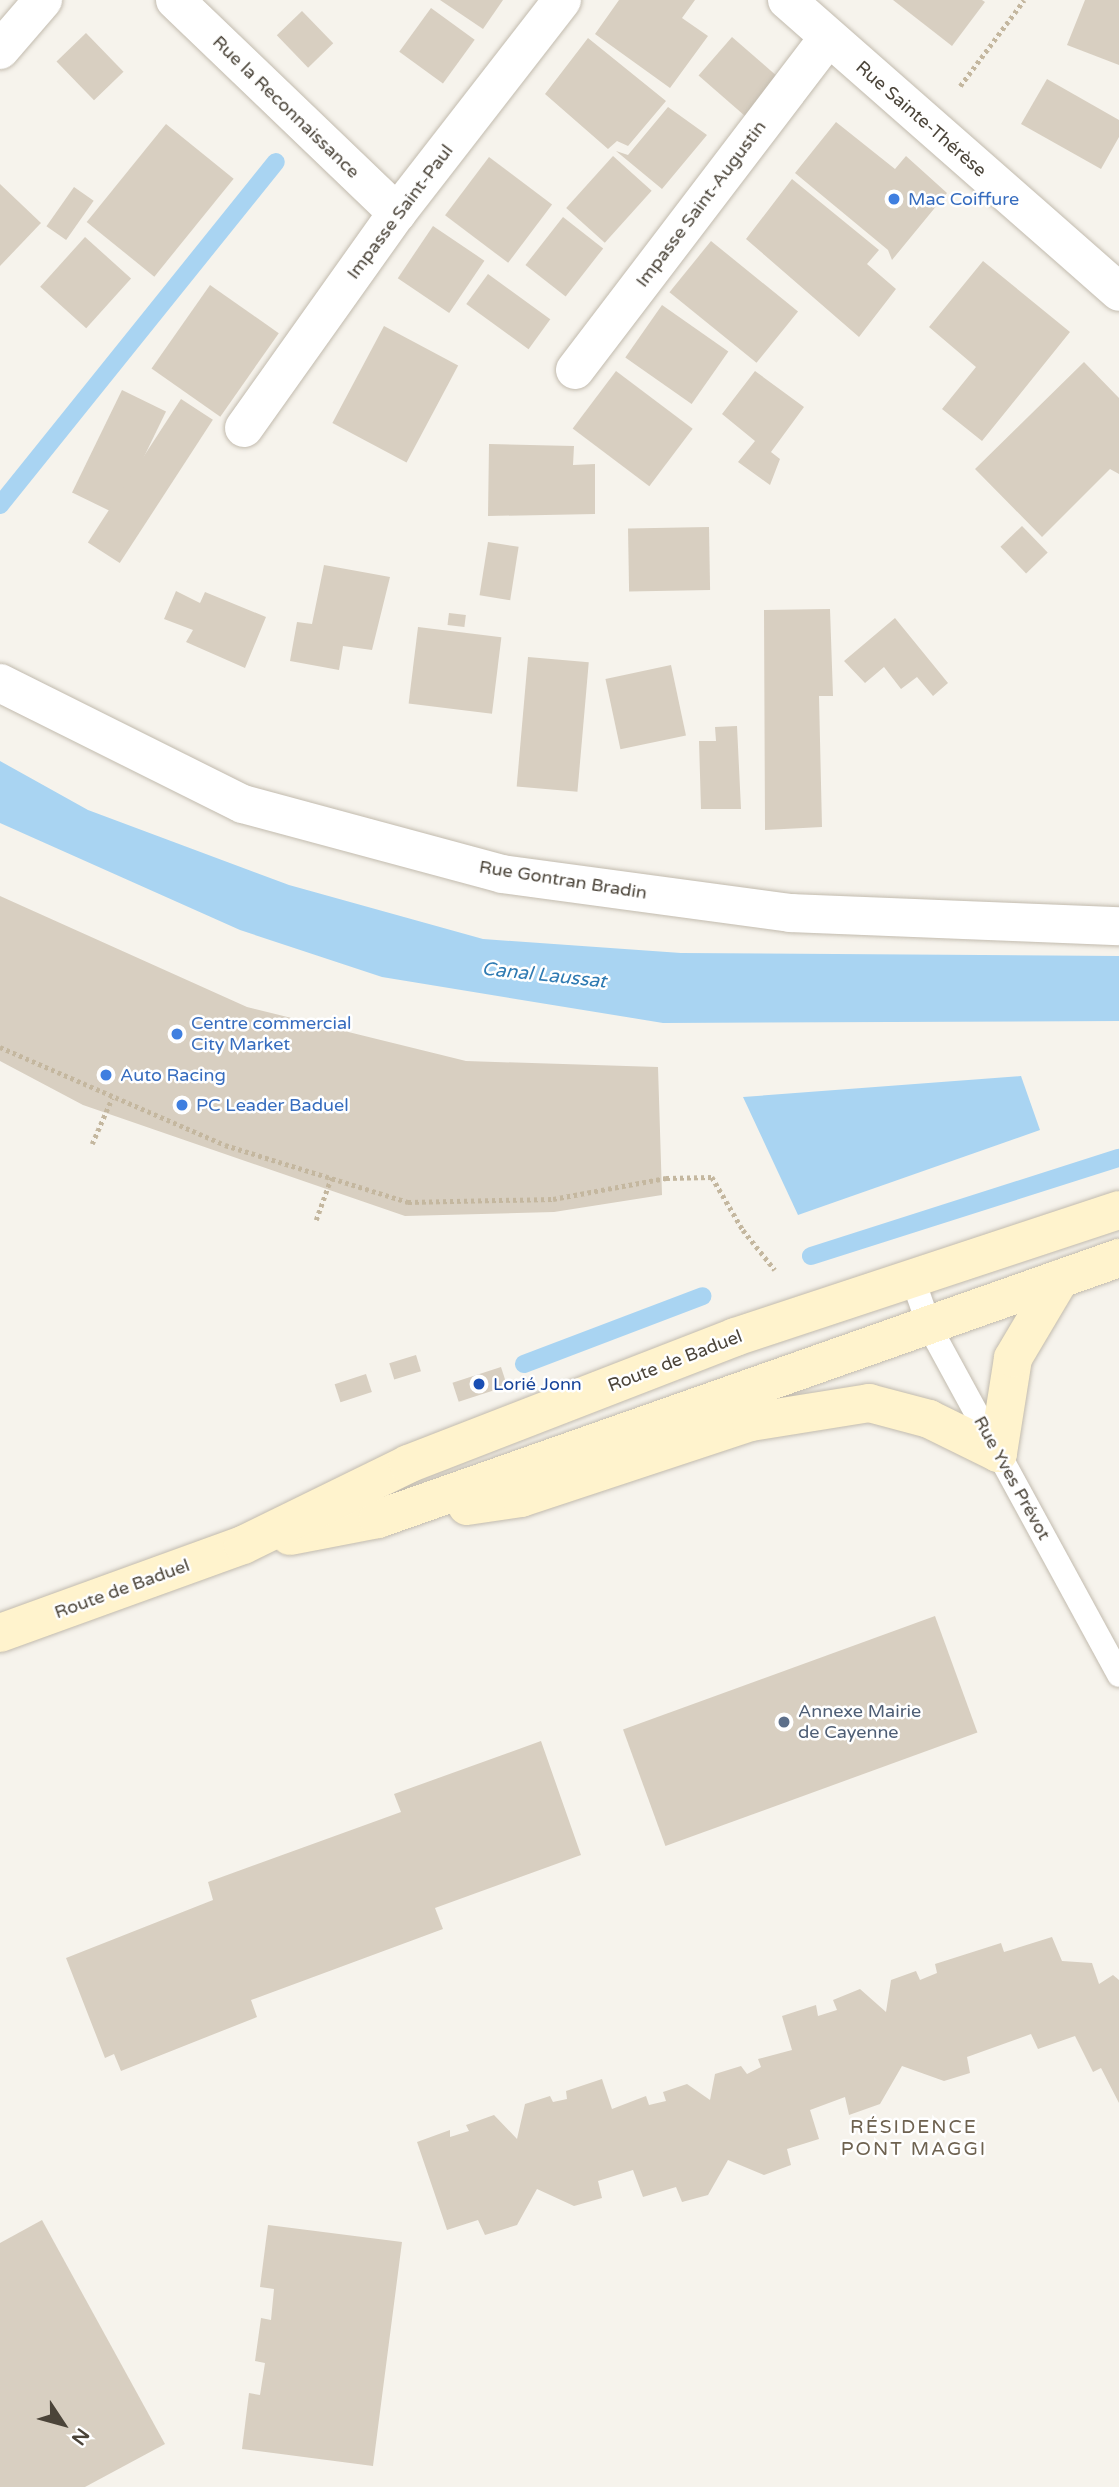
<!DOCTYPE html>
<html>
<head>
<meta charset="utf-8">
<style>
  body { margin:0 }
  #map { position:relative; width:1119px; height:2487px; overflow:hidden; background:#f6f3ec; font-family:"Varela Round",sans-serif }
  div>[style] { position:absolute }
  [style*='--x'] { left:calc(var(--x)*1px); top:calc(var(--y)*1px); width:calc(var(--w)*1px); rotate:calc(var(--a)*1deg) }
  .water>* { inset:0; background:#a9d4f2 }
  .stream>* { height:18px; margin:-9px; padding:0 9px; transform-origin:9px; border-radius:9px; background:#a9d4f2 }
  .building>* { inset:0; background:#d8cfc1; transform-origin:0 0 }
  .path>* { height:4.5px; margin-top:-2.25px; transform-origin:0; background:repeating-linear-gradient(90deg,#c4b79f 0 3.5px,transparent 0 7px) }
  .roads { filter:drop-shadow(0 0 2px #c2bbae) drop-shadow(0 0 2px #c2bbae) }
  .service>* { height:24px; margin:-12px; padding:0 12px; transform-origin:12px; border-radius:12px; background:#fff }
  .minor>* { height:38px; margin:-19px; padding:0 19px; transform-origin:19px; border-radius:19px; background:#fff }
  .secondary>* { height:38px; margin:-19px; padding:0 19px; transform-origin:19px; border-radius:19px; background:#fff3cd }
  .dots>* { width:19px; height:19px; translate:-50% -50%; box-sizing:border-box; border:4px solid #fff; border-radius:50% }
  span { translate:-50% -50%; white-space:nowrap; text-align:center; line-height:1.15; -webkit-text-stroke:5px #fff; paint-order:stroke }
  .street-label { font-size:18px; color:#4b4439 }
  .shop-label { font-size:18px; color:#366cbe }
  .left { translate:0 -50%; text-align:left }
  .transit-label { font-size:18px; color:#164399 }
  .service-label { font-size:18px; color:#4e5e75 }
  .water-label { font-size:19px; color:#2e7ab2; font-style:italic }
  .neighbourhood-label { font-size:19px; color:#6e6250; letter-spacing:2px }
  .north { position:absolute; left:28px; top:2389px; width:70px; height:70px; -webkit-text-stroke:5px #fff; paint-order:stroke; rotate:126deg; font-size:19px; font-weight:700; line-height:28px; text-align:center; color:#4b4439 }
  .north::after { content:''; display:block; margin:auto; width:24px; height:32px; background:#4b4439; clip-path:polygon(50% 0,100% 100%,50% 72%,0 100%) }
</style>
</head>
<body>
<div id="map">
  <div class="water">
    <i style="clip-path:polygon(0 761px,88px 810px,289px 885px,483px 939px,681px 953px,1119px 956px,1119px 1021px,663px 1023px,382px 977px,240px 930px,0 823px)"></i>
    <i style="clip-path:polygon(1021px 1076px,1040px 1130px,798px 1215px,743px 1097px)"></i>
  </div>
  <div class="stream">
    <i style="--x:0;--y:505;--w:440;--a:-51.2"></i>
    <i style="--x:811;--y:1256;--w:323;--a:-17.7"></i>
    <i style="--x:524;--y:1364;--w:191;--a:-20.8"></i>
  </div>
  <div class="building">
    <i style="clip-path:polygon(440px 0,503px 0,483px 29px)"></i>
    <i style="clip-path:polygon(619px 0,695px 0,682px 18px,708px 36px,670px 88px,595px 34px)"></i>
    <i style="clip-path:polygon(893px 0,982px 0,985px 2px,952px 46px)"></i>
    <i style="clip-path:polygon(1085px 0,1119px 0,1119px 65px,1067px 45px)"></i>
    <i style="left:431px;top:8px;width:54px;height:54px;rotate:36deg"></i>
    <i style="left:302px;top:11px;width:45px;height:35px;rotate:46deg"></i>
    <i style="left:86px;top:33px;width:54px;height:41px;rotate:46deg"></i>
    <i style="left:732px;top:37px;width:65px;height:51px;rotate:41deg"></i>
    <i style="clip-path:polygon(588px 38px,666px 101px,628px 146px,617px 141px,608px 149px,545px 94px)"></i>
    <i style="clip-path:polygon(1047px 79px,1119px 120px,1119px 137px,1101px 169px,1021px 124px)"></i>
    <i style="clip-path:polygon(668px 107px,707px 135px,662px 189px,616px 151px,628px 155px)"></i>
    <i style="clip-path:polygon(836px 122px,895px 169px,906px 156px,947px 193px,892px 260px,888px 250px,795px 173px)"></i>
    <i style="left:166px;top:124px;width:87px;height:126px;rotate:39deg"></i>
    <i style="left:613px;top:156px;width:52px;height:70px;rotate:42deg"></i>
    <i style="left:489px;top:157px;width:79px;height:73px;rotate:37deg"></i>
    <i style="clip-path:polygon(792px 179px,879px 250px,867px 264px,896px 289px,859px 337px,746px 239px)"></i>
    <i style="clip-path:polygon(0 184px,41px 223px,0 266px)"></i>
    <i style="left:74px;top:187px;width:24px;height:48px;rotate:35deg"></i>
    <i style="left:563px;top:217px;width:51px;height:61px;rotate:38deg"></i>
    <i style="left:433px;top:226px;width:62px;height:63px;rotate:34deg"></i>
    <i style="left:85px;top:237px;width:62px;height:67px;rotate:42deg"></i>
    <i style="left:711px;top:241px;width:112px;height:66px;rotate:39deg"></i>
    <i style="clip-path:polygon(983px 261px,1070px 332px,982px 441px,942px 409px,976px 367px,929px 327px)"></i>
    <i style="left:488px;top:274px;width:77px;height:37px;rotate:36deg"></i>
    <i style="left:210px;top:285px;width:84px;height:102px;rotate:35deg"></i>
    <i style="left:662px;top:305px;width:81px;height:64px;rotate:35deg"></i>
    <i style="left:384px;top:326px;width:84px;height:110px;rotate:28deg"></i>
    <i style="clip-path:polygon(1084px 362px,1119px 398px,1119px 474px,1110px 469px,1042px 537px,975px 469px)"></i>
    <i style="left:616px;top:371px;width:96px;height:72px;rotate:37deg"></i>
    <i style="clip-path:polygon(755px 371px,804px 407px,771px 452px,780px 459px,770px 485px,738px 462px,755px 441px,722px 414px)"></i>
    <i style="left:122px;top:390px;width:49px;height:114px;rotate:26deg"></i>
    <i style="left:181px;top:399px;width:38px;height:171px;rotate:33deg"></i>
    <i style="clip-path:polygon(489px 444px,574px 446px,573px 465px,595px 464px,595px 514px,488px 516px)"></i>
    <i style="left:1022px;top:526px;width:37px;height:30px;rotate:46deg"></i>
    <i style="left:709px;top:527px;width:63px;height:81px;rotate:89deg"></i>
    <i style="left:488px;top:542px;width:31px;height:54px;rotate:9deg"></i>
    <i style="clip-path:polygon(324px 565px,390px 577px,372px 650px,343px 646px,339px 670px,290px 661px,297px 622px,312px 624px)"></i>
    <i style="clip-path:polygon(176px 591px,200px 603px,205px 592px,266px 617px,245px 668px,186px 642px,193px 630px,164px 619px)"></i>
    <i style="clip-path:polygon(830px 609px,833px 696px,819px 696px,822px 827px,765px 830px,764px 610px)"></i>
    <i style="left:449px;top:613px;width:17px;height:12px;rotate:7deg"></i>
    <i style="clip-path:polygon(895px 618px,948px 683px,933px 696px,917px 677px,901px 689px,884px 667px,865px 683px,844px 661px)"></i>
    <i style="left:418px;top:627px;width:84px;height:77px;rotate:7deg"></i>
    <i style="left:528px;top:657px;width:61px;height:130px;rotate:5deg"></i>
    <i style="left:671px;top:665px;width:72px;height:67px;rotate:78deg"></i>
    <i style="clip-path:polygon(737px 726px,741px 809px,701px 809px,699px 741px,716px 741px,715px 727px)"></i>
    <i style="clip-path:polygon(0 896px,247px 1007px,466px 1061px,658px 1067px,662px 1195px,554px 1212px,405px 1216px,83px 1105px,0 1061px)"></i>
    <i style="left:416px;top:1355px;width:17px;height:28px;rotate:73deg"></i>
    <i style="left:501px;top:1367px;width:20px;height:51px;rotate:72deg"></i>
    <i style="left:366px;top:1374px;width:19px;height:33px;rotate:72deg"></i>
    <i style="left:935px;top:1616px;width:124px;height:332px;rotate:70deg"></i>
    <i style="clip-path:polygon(541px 1741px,581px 1855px,435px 1908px,443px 1929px,251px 2000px,257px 2017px,121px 2071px,114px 2054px,105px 2058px,66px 1958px,213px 1900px,208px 1882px,401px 1812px,394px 1794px)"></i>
    <i style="clip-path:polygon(1052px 1937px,1062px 1961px,1092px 1963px,1099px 1984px,1113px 1975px,1119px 1980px,1119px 2103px,1101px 2068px,1093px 2072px,1075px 2036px,1038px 2049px,1031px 2034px,967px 2057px,970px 2073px,944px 2081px,902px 2066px,880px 2104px,849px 2115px,845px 2097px,810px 2110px,819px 2139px,787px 2149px,791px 2165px,764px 2175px,728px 2160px,708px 2195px,682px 2202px,676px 2187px,643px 2197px,633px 2170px,598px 2181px,602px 2198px,574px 2206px,537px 2189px,517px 2225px,485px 2235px,478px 2220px,447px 2230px,417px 2142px,450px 2130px,450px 2137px,469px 2131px,466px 2125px,494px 2115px,517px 2139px,525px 2104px,550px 2096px,553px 2102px,567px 2099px,566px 2091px,602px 2079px,612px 2109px,646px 2096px,649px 2105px,666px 2101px,663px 2092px,687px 2084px,710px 2100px,715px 2074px,741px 2066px,747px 2074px,761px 2067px,758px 2059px,792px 2050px,782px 2016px,816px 2005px,818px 2016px,837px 2010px,833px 2000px,860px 1989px,886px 2012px,891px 1980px,916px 1971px,920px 1980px,937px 1973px,935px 1964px,1001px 1943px,1004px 1952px)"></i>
    <i style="clip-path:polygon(42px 2220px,165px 2444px,85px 2487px,0 2487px,0 2243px)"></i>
    <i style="clip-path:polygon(268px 2225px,402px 2242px,373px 2466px,242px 2449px,249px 2393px,260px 2395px,265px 2363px,255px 2361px,261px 2318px,271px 2320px,274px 2289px,260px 2287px)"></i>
  </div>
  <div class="path">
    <i style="--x:960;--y:86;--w:107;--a:-53.3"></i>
    <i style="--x:0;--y:1047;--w:245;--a:23.5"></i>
    <i style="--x:225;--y:1145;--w:192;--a:17.3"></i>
    <i style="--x:408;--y:1202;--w:145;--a:-1.2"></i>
    <i style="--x:553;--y:1199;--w:115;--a:-10.5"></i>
    <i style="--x:666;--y:1178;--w:46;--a:-1.2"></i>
    <i style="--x:712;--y:1177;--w:61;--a:59.7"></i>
    <i style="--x:743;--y:1230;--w:51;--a:51.3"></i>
    <i style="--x:92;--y:1144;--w:50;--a:-66.5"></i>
    <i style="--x:316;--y:1220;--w:45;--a:-70.3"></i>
  </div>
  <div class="roads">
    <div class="service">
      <i style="--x:912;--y:1277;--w:54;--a:70.6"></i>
      <i style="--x:930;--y:1328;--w:395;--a:61.4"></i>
    </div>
    <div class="minor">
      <i style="--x:175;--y:0;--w:308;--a:43.8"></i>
      <i style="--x:787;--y:0;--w:442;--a:41.3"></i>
      <i style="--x:0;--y:50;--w:66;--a:-49.3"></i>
      <i style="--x:575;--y:370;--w:417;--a:-52.7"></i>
      <i style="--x:244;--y:428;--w:264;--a:-54.6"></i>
      <i style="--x:397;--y:213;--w:269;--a:-52.2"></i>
      <i style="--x:0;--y:683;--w:271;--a:26.5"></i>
      <i style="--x:243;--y:804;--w:268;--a:15.1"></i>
      <i style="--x:502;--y:874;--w:291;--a:7.7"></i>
      <i style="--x:790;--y:913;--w:329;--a:2.3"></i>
    </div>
    <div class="secondary">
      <i style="--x:467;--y:1506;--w:55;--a:-8.4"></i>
      <i style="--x:521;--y:1498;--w:242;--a:-18.3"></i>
      <i style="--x:751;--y:1422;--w:120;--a:-9.1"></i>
      <i style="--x:869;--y:1403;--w:62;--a:14.9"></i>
      <i style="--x:929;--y:1419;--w:77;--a:26.2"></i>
      <i style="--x:998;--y:1453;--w:96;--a:-81"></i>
      <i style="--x:1013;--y:1358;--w:92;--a:-59.3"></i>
      <i style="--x:290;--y:1536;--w:90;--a:-10.9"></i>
      <i style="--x:378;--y:1519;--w:786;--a:-19.4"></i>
      <i style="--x:0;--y:1633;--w:258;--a:-19.9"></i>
      <i style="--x:243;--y:1545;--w:184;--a:-26.1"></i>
      <i style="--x:408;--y:1464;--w:351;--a:-21.2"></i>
      <i style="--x:735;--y:1337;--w:404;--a:-18.3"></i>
    </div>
  </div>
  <div class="dots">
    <i style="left:894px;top:199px;background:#3f7fe0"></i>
    <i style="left:177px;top:1034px;background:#3f7fe0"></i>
    <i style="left:106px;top:1075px;background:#3f7fe0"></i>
    <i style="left:182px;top:1105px;background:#3f7fe0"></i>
    <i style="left:479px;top:1384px;background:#1a4fb4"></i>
    <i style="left:784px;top:1722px;background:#5c6f8a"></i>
  </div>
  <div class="street-label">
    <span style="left:286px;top:107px;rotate:44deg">Rue la Reconnaissance</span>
    <span style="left:921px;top:119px;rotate:41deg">Rue Sainte-Thérèse</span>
    <span style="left:701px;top:204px;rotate:-53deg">Impasse Saint-Augustin</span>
    <span style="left:400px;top:212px;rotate:-53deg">Impasse Saint-Paul</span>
    <span style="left:563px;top:880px;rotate:9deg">Rue Gontran Bradin</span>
    <span style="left:675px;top:1361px;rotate:-21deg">Route de Baduel</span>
    <span style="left:1012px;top:1478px;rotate:61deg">Rue Yves Prévot</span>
    <span style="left:122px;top:1589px;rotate:-20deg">Route de Baduel</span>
  </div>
  <div class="shop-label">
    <span class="left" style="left:908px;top:199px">Mac Coiffure</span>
    <span class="left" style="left:191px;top:1034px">Centre commercial<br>City Market</span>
    <span class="left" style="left:120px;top:1075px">Auto Racing</span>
    <span class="left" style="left:196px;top:1105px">PC Leader Baduel</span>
  </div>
  <div class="transit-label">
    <span class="left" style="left:493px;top:1384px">Lorié Jonn</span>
  </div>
  <div class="service-label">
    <span class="left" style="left:798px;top:1722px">Annexe Mairie<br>de Cayenne</span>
  </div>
  <div class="water-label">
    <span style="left:544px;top:976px;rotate:6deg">Canal Laussat</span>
  </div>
  <div class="neighbourhood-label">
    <span style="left:914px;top:2139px">RÉSIDENCE<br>PONT MAGGI</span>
  </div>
  <div class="north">N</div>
</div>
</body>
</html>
